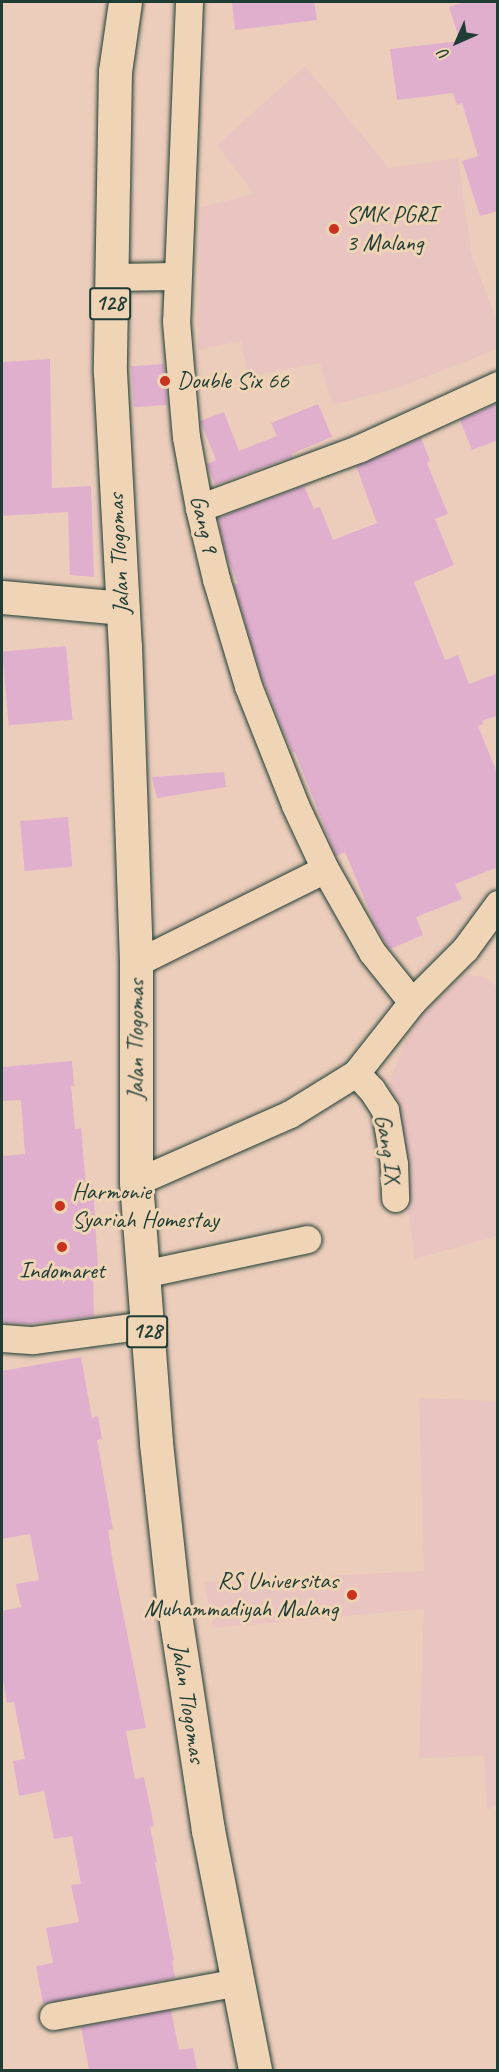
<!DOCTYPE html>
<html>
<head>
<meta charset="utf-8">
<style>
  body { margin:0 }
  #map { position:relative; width:499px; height:2072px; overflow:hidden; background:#eccdbb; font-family:Caveat,sans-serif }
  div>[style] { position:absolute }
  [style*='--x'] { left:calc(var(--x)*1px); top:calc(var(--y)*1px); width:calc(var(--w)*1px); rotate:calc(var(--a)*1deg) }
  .built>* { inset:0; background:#e9c4c1 }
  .building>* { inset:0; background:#e1afce; transform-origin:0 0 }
  .roads { filter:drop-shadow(0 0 2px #1f3d34) drop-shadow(0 0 2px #1f3d34) }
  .minor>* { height:27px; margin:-13.5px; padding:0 13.5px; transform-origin:13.5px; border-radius:13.5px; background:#efd4b6 }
  .major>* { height:33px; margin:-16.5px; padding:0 16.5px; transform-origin:16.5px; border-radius:16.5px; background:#efd4b6 }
  .dots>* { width:16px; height:16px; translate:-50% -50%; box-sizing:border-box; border:3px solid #efd4b6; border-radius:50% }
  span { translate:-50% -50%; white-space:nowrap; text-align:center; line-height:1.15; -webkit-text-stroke:6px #efd4b6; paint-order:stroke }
  .shield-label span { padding:2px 4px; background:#efd4b6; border:2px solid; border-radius:4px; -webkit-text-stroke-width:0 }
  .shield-label { font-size:22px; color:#1f3d34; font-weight:700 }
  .poi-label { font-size:24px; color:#1f3d34 }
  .left { translate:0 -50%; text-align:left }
  .right { translate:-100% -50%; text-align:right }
  .street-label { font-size:24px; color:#1f3d34 }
  .frame { position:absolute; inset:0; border:3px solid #1f3d34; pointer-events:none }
  .north { position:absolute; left:427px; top:12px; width:60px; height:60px; -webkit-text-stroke:4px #efd4b6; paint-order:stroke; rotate:225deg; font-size:16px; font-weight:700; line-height:24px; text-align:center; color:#1f3d34 }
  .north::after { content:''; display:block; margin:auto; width:21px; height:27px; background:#1f3d34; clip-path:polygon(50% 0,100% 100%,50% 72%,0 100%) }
</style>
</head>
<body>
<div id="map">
  <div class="built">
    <i style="clip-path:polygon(305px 66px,389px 168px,458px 158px,471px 252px,497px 322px,497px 349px,400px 387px,333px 405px,320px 363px,248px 376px,241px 341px,198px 350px,201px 207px,254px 194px,217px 145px)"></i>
    <i style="clip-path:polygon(466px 974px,487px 978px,497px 987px,497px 1236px,415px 1259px,389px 1082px,405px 1043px,421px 1016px)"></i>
    <i style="clip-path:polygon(419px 1398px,497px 1401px,498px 1805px,487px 1810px,484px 1756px,419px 1758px,424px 1609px,213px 1628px,204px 1582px,424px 1571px)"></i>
  </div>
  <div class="building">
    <i style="clip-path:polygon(232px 2px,314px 2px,317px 20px,235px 30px)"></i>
    <i style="clip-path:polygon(465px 2px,498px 2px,498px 211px,480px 216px,462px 161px,478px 156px,462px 103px,457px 105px,453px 93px,397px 100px,390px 49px,460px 41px,449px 7px)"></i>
    <i style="clip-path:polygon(50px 359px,52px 488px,91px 486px,94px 577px,70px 575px,68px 512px,2px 516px,2px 362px)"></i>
    <i style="left:164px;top:364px;width:41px;height:33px;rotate:86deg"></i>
    <i style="clip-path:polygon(498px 403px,498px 440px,472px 450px,460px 420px)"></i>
    <i style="clip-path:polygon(318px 404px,332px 437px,291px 454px,292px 457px,215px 485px,207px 464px,216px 460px,200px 421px,224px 412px,239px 451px,277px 436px,271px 423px)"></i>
    <i style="clip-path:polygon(421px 438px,430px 461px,427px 463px,448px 514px,435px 519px,454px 565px,414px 582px,445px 660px,458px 655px,469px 684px,498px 673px,498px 715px,482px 721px,483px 724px,478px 726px,498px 775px,498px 867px,455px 884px,462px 899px,416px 917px,423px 935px,390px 949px,377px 929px,345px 852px,336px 856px,295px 752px,293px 753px,279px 720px,261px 674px,234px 585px,238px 583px,226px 555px,218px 518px,304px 486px,314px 509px,320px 507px,333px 540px,377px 523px,356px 466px)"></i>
    <i style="left:66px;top:646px;width:74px;height:64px;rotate:85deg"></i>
    <i style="clip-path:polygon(224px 772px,226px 787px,157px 798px,152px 777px)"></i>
    <i style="left:68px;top:817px;width:50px;height:48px;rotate:85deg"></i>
    <i style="clip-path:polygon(72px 1061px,74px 1086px,71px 1086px,75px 1129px,81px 1128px,86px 1186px,93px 1185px,98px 1268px,93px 1268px,94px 1316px,29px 1324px,2px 1323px,2px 1156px,25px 1154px,21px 1100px,2px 1101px,2px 1067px)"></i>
    <i style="clip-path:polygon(81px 1357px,92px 1418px,98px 1416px,102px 1439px,97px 1440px,113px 1529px,108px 1530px,113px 1563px,146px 1728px,126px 1731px,135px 1779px,144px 1777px,154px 1826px,150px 1827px,157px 1862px,155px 1862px,174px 1960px,172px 1961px,175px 1978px,43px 2004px,36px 1966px,53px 1963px,46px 1928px,79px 1922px,71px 1885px,81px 1884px,72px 1836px,54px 1839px,44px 1791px,19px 1796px,13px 1761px,25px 1759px,14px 1702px,7px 1703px,2px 1674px,2px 1611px,21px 1607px,16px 1584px,39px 1580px,30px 1534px,2px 1539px,2px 1371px)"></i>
    <i style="clip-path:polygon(171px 2010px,179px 2050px,193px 2048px,197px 2070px,89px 2070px,81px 2027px)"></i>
  </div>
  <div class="roads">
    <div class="minor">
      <i style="--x:189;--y:2;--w:319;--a:92.3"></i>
      <i style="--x:176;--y:321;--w:116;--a:85.1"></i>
      <i style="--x:186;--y:437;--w:72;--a:79.6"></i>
      <i style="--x:199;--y:508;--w:73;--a:76.5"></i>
      <i style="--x:216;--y:579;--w:112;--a:73.3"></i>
      <i style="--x:248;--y:686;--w:128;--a:68.4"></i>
      <i style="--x:295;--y:805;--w:71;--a:64.9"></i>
      <i style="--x:325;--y:869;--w:95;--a:60.5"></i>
      <i style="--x:372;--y:952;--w:64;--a:51.3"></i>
      <i style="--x:110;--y:277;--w:66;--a:-0.9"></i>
      <i style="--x:199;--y:508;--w:172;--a:-20.4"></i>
      <i style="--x:360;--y:448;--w:152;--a:-24.5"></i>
      <i style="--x:136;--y:963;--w:211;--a:-26.4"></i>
      <i style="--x:356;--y:1073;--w:23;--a:47"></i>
      <i style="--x:372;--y:1090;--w:24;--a:57"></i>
      <i style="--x:385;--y:1110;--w:55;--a:80.5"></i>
      <i style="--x:394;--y:1164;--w:34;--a:88"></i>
      <i style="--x:136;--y:1182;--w:168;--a:-23.8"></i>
      <i style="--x:290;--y:1114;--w:78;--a:-31.8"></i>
      <i style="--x:356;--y:1073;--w:90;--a:-51.7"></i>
      <i style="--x:412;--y:1002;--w:75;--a:-45"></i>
      <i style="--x:465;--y:949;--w:56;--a:-53.7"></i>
      <i style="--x:143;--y:1274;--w:168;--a:-12"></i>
      <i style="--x:2;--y:1338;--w:31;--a:4"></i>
      <i style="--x:33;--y:1340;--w:115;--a:-7.5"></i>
      <i style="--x:53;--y:2016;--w:188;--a:-10.4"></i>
    </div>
    <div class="major">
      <i style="--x:125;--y:2;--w:70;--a:98.2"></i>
      <i style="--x:115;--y:71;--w:301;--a:91"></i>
      <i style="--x:110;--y:372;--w:274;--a:86.9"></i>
      <i style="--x:125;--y:646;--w:317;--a:88"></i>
      <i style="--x:136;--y:963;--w:219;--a:90"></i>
      <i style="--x:136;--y:1182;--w:262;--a:85.6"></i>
      <i style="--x:156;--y:1443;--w:166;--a:83.8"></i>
      <i style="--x:174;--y:1608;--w:225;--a:81.3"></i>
      <i style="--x:208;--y:1830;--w:245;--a:78.9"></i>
      <i style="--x:2;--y:597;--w:121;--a:5.2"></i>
    </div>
  </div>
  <div class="dots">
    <i style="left:334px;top:229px;background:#c8321e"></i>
    <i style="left:165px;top:381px;background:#c8321e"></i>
    <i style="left:60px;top:1206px;background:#c8321e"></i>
    <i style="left:62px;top:1247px;background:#c8321e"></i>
    <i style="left:352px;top:1595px;background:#c8321e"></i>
  </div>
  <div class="shield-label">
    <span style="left:110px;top:304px">128</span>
    <span style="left:147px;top:1332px">128</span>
  </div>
  <div class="poi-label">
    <span class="left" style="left:346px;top:229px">SMK PGRI<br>3 Malang</span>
    <span class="left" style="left:177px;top:381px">Double Six 66</span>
    <span class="left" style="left:72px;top:1206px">Harmonie<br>Syariah Homestay</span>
    <span style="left:62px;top:1271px">Indomaret</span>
    <span class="right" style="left:338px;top:1595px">RS Universitas<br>Muhammadiyah Malang</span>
  </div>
  <div class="street-label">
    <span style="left:204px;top:524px;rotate:77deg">Gang 9</span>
    <span style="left:119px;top:554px;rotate:-93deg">Jalan Tlogomas</span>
    <span style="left:136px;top:1040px;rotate:-90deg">Jalan Tlogomas</span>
    <span style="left:388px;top:1149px;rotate:81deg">Gang IX</span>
    <span style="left:188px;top:1703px;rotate:81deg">Jalan Tlogomas</span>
  </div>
  <div class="frame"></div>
  <div class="north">U</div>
</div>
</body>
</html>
